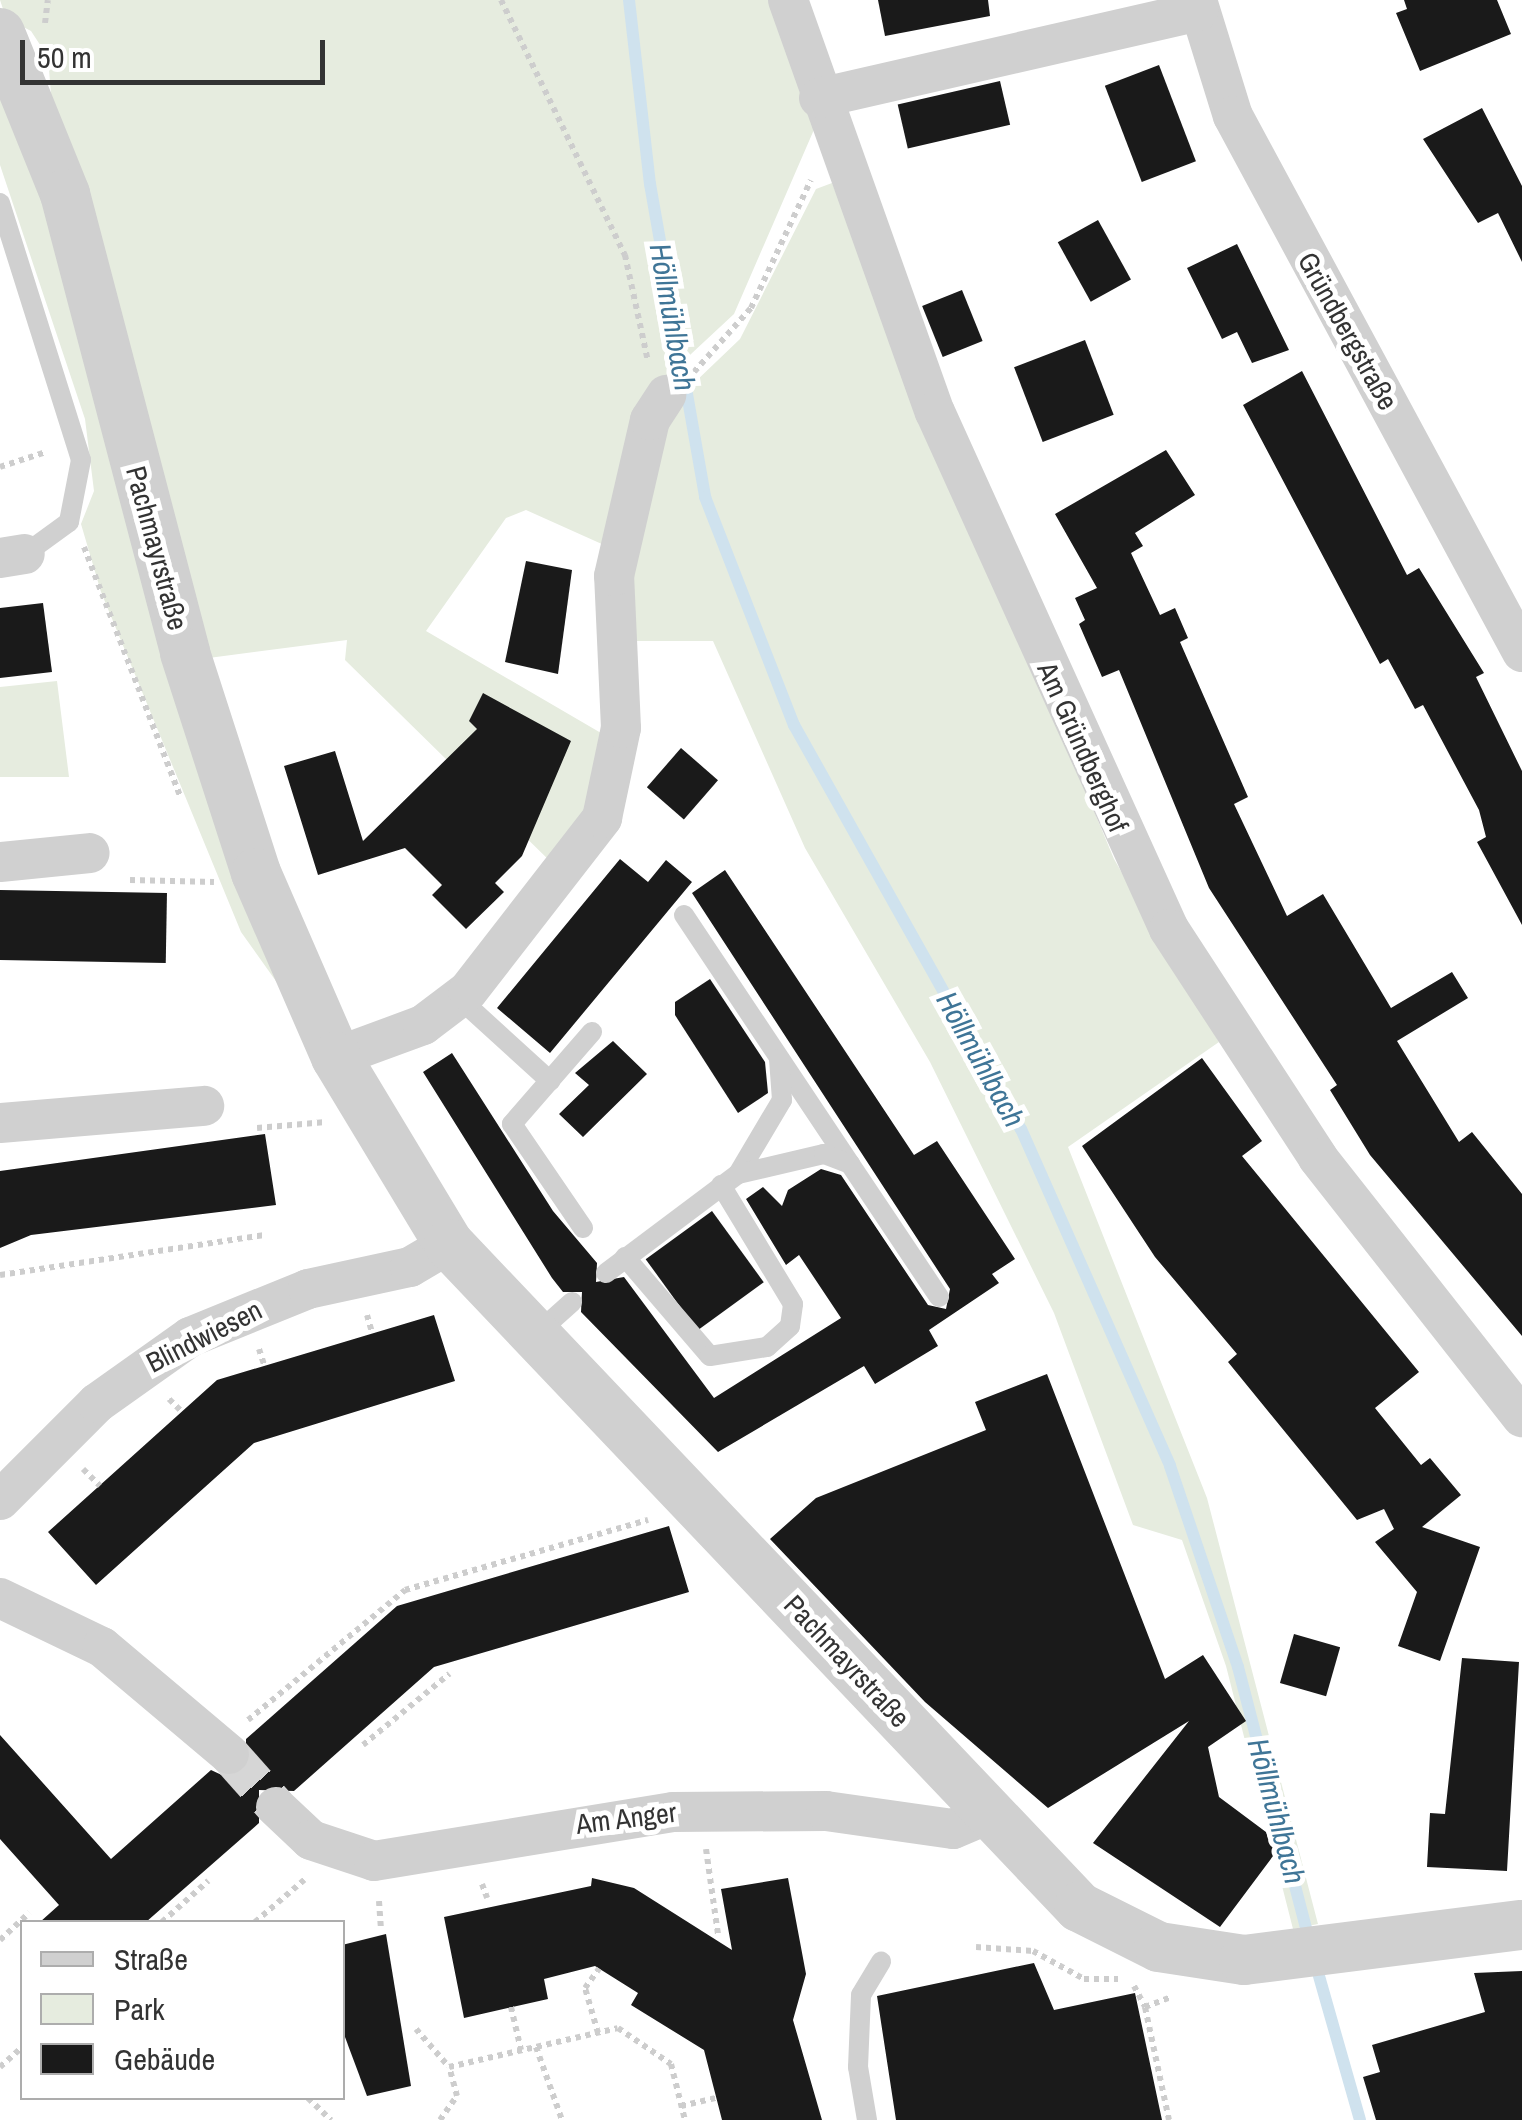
<!DOCTYPE html>
<html>
<head>
<meta charset="utf-8">
<style>
  body { margin:0 }
  #map { position:relative; width:1522px; height:2120px; overflow:hidden; background:#fff; font-family:"Archivo Narrow",sans-serif }
  div>[style] { position:absolute }
  [style*='--x'] { left:calc(var(--x)*1px); top:calc(var(--y)*1px); width:calc(var(--w)*1px); rotate:calc(var(--a)*1deg) }
  .green>* { inset:0; background:#e6ecdf }
  .stream>* { height:12px; margin:-6px; padding:0 6px; transform-origin:6px; border-radius:6px; background:#cfe2ee }
  .building>* { inset:0; background:#1a1a1a; transform-origin:0 0 }
  .minor-tunnel>* { height:40px; margin-top:-20px; transform-origin:0; background:repeating-linear-gradient(90deg,#d6d6d6 0 40px,transparent 0 60px) }
  .path>* { height:6px; margin-top:-3px; transform-origin:0; background:repeating-linear-gradient(90deg,#cdcdcd 0 5px,transparent 0 10px) }
  .service>* { height:20px; margin:-10px; padding:0 10px; transform-origin:10px; border-radius:10px; background:#d0d0d0 }
  .minor>* { height:40px; margin:-20px; padding:0 20px; transform-origin:20px; border-radius:20px; background:#d0d0d0 }
  .tertiary>* { height:50px; margin:-25px; padding:0 25px; transform-origin:25px; border-radius:25px; background:#d0d0d0 }
  span { translate:-50% -50%; white-space:nowrap; text-align:center; line-height:1.15; -webkit-text-stroke:10px #fff; paint-order:stroke }
  .street-label { font-size:28px; color:#333 }
  .water-label { font-size:30px; color:#3f7597; font-style:italic }
  .legend { position:absolute; left:20px; top:1920px; width:325px; height:180px; box-sizing:border-box; background:#fff; border:2px solid #adadad; margin:0; padding:12px 18px; list-style:none; font-size:30px; color:#333 }
  .legend li { display:flex; align-items:center; gap:20px; height:50px }
  .legend b { width:50px; border:2px solid #adadad }
  .scale { position:absolute; left:20px; top:40px; width:305px; height:45px; box-sizing:border-box; border:5px solid #333; border-top:0; padding-left:12px; font-size:30px; line-height:35px; white-space:nowrap; color:#333; -webkit-text-stroke:8px #fff; paint-order:stroke }
</style>
</head>
<body>
<div id="map">
  <div class="green">
    <i style="clip-path:polygon(0 0,774px 0,816px 125px,734px 314px,662px 381px,604px 545px,526px 510px,506px 518px,426px 631px,601px 733px,596px 799px,555px 866px,345px 660px,347px 640px,201px 659px,53px 119px,48px 57px,31px 31px,6px 18px)"></i>
    <i style="clip-path:polygon(0 75px,31px 144px,278px 984px,241px 932px,101px 592px,81px 524px,94px 491px,85px 419px,0 165px)"></i>
    <i style="clip-path:polygon(832px 183px,1114px 859px,1219px 1042px,1068px 1147px,1207px 1498px,1318px 1924px,1293px 1929px,1226px 1666px,1182px 1540px,1133px 1525px,1054px 1313px,930px 1062px,805px 848px,713px 641px,629px 641px,627px 598px,671px 405px,740px 339px,816px 189px)"></i>
    <i style="clip-path:polygon(57px 681px,69px 777px,0 777px,0 687px)"></i>
  </div>
  <div class="stream">
    <i style="--x:629;--y:0;--w:185;--a:83.5"></i>
    <i style="--x:650;--y:184;--w:318;--a:80"></i>
    <i style="--x:705;--y:497;--w:245;--a:68.7"></i>
    <i style="--x:794;--y:725;--w:463;--a:60.7"></i>
    <i style="--x:1021;--y:1129;--w:368;--a:66.1"></i>
    <i style="--x:1170;--y:1466;--w:212;--a:71.3"></i>
    <i style="--x:1238;--y:1667;--w:285;--a:75.4"></i>
    <i style="--x:1315;--y:1962;--w:164;--a:74.1"></i>
  </div>
  <div class="building">
    <i style="clip-path:polygon(878px 0,988px 0,990px 16px,885px 36px)"></i>
    <i style="clip-path:polygon(1404px 0,1497px 0,1511px 34px,1420px 71px,1396px 13px,1407px 9px)"></i>
    <i style="left:1159px;top:65px;width:103px;height:58px;rotate:69deg"></i>
    <i style="left:1000px;top:81px;width:45px;height:105px;rotate:77deg"></i>
    <i style="clip-path:polygon(1482px 108px,1522px 186px,1522px 262px,1498px 213px,1478px 223px,1423px 139px)"></i>
    <i style="left:1098px;top:220px;width:68px;height:46px;rotate:61deg"></i>
    <i style="clip-path:polygon(1237px 244px,1289px 350px,1252px 363px,1237px 332px,1222px 339px,1187px 268px)"></i>
    <i style="left:962px;top:290px;width:55px;height:43px;rotate:68deg"></i>
    <i style="left:1085px;top:340px;width:80px;height:76px;rotate:69deg"></i>
    <i style="clip-path:polygon(1302px 371px,1407px 575px,1419px 568px,1484px 673px,1476px 677px,1522px 771px,1522px 925px,1477px 842px,1486px 837px,1479px 810px,1423px 705px,1415px 709px,1388px 659px,1380px 664px,1243px 405px)"></i>
    <i style="clip-path:polygon(1166px 450px,1195px 495px,1135px 533px,1143px 546px,1131px 553px,1160px 615px,1175px 608px,1188px 638px,1180px 642px,1248px 797px,1234px 804px,1287px 916px,1323px 894px,1391px 1008px,1452px 972px,1468px 998px,1397px 1041px,1459px 1142px,1472px 1132px,1522px 1194px,1522px 1336px,1370px 1155px,1330px 1090px,1337px 1085px,1209px 888px,1119px 670px,1102px 677px,1079px 624px,1085px 620px,1075px 598px,1097px 588px,1055px 514px)"></i>
    <i style="clip-path:polygon(526px 561px,572px 570px,558px 674px,505px 662px)"></i>
    <i style="clip-path:polygon(43px 603px,52px 672px,0 678px,0 608px)"></i>
    <i style="clip-path:polygon(483px 693px,571px 741px,522px 856px,495px 883px,504px 892px,466px 929px,432px 895px,442px 885px,405px 848px,318px 875px,284px 766px,335px 751px,363px 841px,477px 729px,469px 721px)"></i>
    <i style="left:681px;top:748px;width:49px;height:52px;rotate:41deg"></i>
    <i style="clip-path:polygon(620px 859px,648px 882px,666px 860px,692px 882px,550px 1053px,497px 1008px)"></i>
    <i style="clip-path:polygon(725px 870px,914px 1155px,937px 1141px,1015px 1259px,992px 1274px,999px 1283px,929px 1330px,938px 1346px,875px 1384px,864px 1366px,718px 1452px,581px 1312px,582px 1292px,563px 1292px,552px 1278px,423px 1072px,452px 1053px,553px 1211px,597px 1263px,596px 1282px,624px 1277px,714px 1398px,841px 1318px,799px 1255px,786px 1265px,746px 1199px,763px 1187px,782px 1206px,788px 1190px,821px 1169px,841px 1175px,928px 1305px,946px 1309px,950px 1289px,692px 893px)"></i>
    <i style="left:0;top:890px;width:167px;height:70px;rotate:1deg"></i>
    <i style="clip-path:polygon(710px 979px,765px 1062px,768px 1093px,738px 1113px,675px 1015px,675px 1002px)"></i>
    <i style="clip-path:polygon(613px 1041px,647px 1074px,583px 1137px,559px 1114px,589px 1085px,575px 1073px)"></i>
    <i style="clip-path:polygon(1202px 1058px,1262px 1141px,1242px 1156px,1419px 1372px,1375px 1408px,1421px 1465px,1430px 1458px,1461px 1495px,1422px 1527px,1480px 1547px,1440px 1661px,1398px 1646px,1417px 1592px,1375px 1542px,1394px 1529px,1384px 1509px,1357px 1520px,1228px 1362px,1237px 1354px,1155px 1257px,1082px 1146px)"></i>
    <i style="clip-path:polygon(265px 1134px,276px 1205px,31px 1235px,0 1248px,0 1171px)"></i>
    <i style="left:712px;top:1211px;width:88px;height:82px;rotate:54deg"></i>
    <i style="clip-path:polygon(434px 1315px,455px 1381px,254px 1443px,96px 1585px,48px 1532px,217px 1380px)"></i>
    <i style="clip-path:polygon(1047px 1374px,1165px 1679px,1203px 1655px,1246px 1721px,1208px 1747px,1219px 1797px,1282px 1844px,1220px 1927px,1093px 1843px,1189px 1721px,1048px 1808px,925px 1702px,770px 1539px,816px 1498px,986px 1430px,975px 1402px)"></i>
    <i style="clip-path:polygon(669px 1526px,689px 1592px,434px 1667px,294px 1791px,259px 1790px,259px 1823px,146px 1922px,40px 1922px,59px 1905px,0 1839px,0 1735px,111px 1859px,211px 1770px,226px 1777px,246px 1770px,246px 1739px,397px 1606px)"></i>
    <i style="left:1294px;top:1634px;width:48px;height:51px;rotate:16deg"></i>
    <i style="clip-path:polygon(1462px 1658px,1519px 1662px,1507px 1871px,1427px 1867px,1430px 1813px,1445px 1814px)"></i>
    <i style="clip-path:polygon(592px 1878px,634px 1888px,732px 1950px,721px 1889px,788px 1878px,806px 1974px,793px 2020px,822px 2120px,722px 2120px,704px 2050px,631px 2005px,638px 1993px,595px 1966px,544px 1979px,548px 1999px,464px 2018px,444px 1917px,591px 1886px)"></i>
    <i style="clip-path:polygon(386px 1934px,411px 2086px,367px 2096px,342px 2029px,342px 1945px)"></i>
    <i style="clip-path:polygon(1034px 1963px,1054px 2010px,1135px 1993px,1162px 2120px,896px 2120px,877px 1996px)"></i>
    <i style="clip-path:polygon(1522px 1971px,1522px 2120px,1376px 2120px,1363px 2077px,1380px 2072px,1372px 2045px,1485px 2012px,1474px 1973px)"></i>
  </div>
  <div class="minor-tunnel">
    <i style="--x:229;--y:1754;--w:71;--a:48.4"></i>
  </div>
  <div class="path">
    <i style="--x:501;--y:0;--w:284;--a:64.1"></i>
    <i style="--x:625;--y:255;--w:108;--a:77.8"></i>
    <i style="--x:45;--y:23;--w:23;--a:-83"></i>
    <i style="--x:694;--y:372;--w:86;--a:-48.3"></i>
    <i style="--x:751;--y:308;--w:141;--a:-64.9"></i>
    <i style="--x:0;--y:467;--w:48;--a:-18.1"></i>
    <i style="--x:84;--y:547;--w:267;--a:68.9"></i>
    <i style="--x:130;--y:880;--w:84;--a:1.4"></i>
    <i style="--x:257;--y:1128;--w:69;--a:-5"></i>
    <i style="--x:0;--y:1275;--w:266;--a:-8.6"></i>
    <i style="--x:367;--y:1315;--w:19;--a:74"></i>
    <i style="--x:259;--y:1349;--w:19;--a:72"></i>
    <i style="--x:169;--y:1399;--w:18;--a:45"></i>
    <i style="--x:83;--y:1469;--w:24;--a:45"></i>
    <i style="--x:248;--y:1720;--w:204;--a:-39.6"></i>
    <i style="--x:405;--y:1590;--w:253;--a:-16.1"></i>
    <i style="--x:363;--y:1745;--w:112;--a:-39.5"></i>
    <i style="--x:706;--y:1849;--w:86;--a:82"></i>
    <i style="--x:482;--y:1884;--w:15;--a:70"></i>
    <i style="--x:379;--y:1901;--w:26;--a:86"></i>
    <i style="--x:162;--y:1922;--w:62;--a:-41.7"></i>
    <i style="--x:255;--y:1922;--w:65;--a:-40.6"></i>
    <i style="--x:0;--y:1940;--w:40;--a:-43"></i>
    <i style="--x:976;--y:1947;--w:57;--a:4"></i>
    <i style="--x:1033;--y:1951;--w:58;--a:28.8"></i>
    <i style="--x:1084;--y:1979;--w:34;--a:0"></i>
    <i style="--x:1134;--y:1986;--w:24;--a:62"></i>
    <i style="--x:511;--y:2007;--w:44;--a:76.9"></i>
    <i style="--x:416;--y:2029;--w:50;--a:49"></i>
    <i style="--x:598;--y:2033;--w:47;--a:-106.1"></i>
    <i style="--x:585;--y:1988;--w:24;--a:-54"></i>
    <i style="--x:536;--y:2047;--w:77;--a:70.4"></i>
    <i style="--x:0;--y:2067;--w:30;--a:-42"></i>
    <i style="--x:308;--y:2098;--w:32;--a:44"></i>
    <i style="--x:681;--y:2106;--w:36;--a:-13"></i>
    <i style="--x:440;--y:2120;--w:29;--a:-55"></i>
    <i style="--x:457;--y:2096;--w:30;--a:-105"></i>
    <i style="--x:449;--y:2067;--w:173;--a:-13"></i>
    <i style="--x:618;--y:2028;--w:64;--a:34.2"></i>
    <i style="--x:671;--y:2064;--w:58;--a:76"></i>
    <i style="--x:1169;--y:2120;--w:116;--a:-102"></i>
    <i style="--x:1145;--y:2007;--w:28;--a:-21"></i>
  </div>
  <div class="service">
    <i style="--x:0;--y:203;--w:269;--a:72.5"></i>
    <i style="--x:81;--y:460;--w:63;--a:101"></i>
    <i style="--x:69;--y:522;--w:54;--a:144"></i>
    <i style="--x:684;--y:915;--w:299;--a:56.3"></i>
    <i style="--x:460;--y:999;--w:122;--a:42.3"></i>
    <i style="--x:738;--y:1174;--w:86;--a:-59.3"></i>
    <i style="--x:782;--y:1100;--w:41;--a:-94.2"></i>
    <i style="--x:583;--y:1228;--w:126;--a:-124.3"></i>
    <i style="--x:512;--y:1124;--w:122;--a:-49"></i>
    <i style="--x:625;--y:1257;--w:130;--a:49.4"></i>
    <i style="--x:710;--y:1356;--w:58;--a:-9"></i>
    <i style="--x:767;--y:1347;--w:31;--a:-42"></i>
    <i style="--x:790;--y:1326;--w:22;--a:-82"></i>
    <i style="--x:793;--y:1304;--w:139;--a:-121.2"></i>
    <i style="--x:606;--y:1273;--w:165;--a:-36.9"></i>
    <i style="--x:738;--y:1174;--w:88;--a:-13.1"></i>
    <i style="--x:824;--y:1154;--w:28;--a:21"></i>
    <i style="--x:850;--y:1164;--w:160;--a:56.2"></i>
    <i style="--x:534;--y:1336;--w:51;--a:-41.8"></i>
    <i style="--x:867;--y:2120;--w:54;--a:-99.6"></i>
    <i style="--x:858;--y:2067;--w:72;--a:-87.6"></i>
    <i style="--x:861;--y:1995;--w:39;--a:-59"></i>
  </div>
  <div class="minor">
    <i style="--x:788;--y:0;--w:437;--a:70.4"></i>
    <i style="--x:935;--y:412;--w:567;--a:65.65"></i>
    <i style="--x:1169;--y:929;--w:273;--a:56.9"></i>
    <i style="--x:1318;--y:1158;--w:330;--a:51.8"></i>
    <i style="--x:1197;--y:0;--w:121;--a:72.8"></i>
    <i style="--x:1233;--y:116;--w:609;--a:61.67"></i>
    <i style="--x:819;--y:98;--w:389;--a:-12.9"></i>
    <i style="--x:0;--y:558;--w:25;--a:-9"></i>
    <i style="--x:0;--y:862;--w:90;--a:-5.7"></i>
    <i style="--x:336;--y:1057;--w:93;--a:-20.2"></i>
    <i style="--x:423;--y:1025;--w:56;--a:-37.1"></i>
    <i style="--x:468;--y:991;--w:219;--a:-52.2"></i>
    <i style="--x:602;--y:818;--w:92;--a:-78.1"></i>
    <i style="--x:621;--y:728;--w:152;--a:-92.6"></i>
    <i style="--x:614;--y:576;--w:160;--a:-77"></i>
    <i style="--x:650;--y:420;--w:30;--a:-57"></i>
    <i style="--x:0;--y:1123;--w:205;--a:-4.8"></i>
    <i style="--x:0;--y:1500;--w:137;--a:-45"></i>
    <i style="--x:97;--y:1403;--w:114;--a:-35.4"></i>
    <i style="--x:190;--y:1337;--w:127;--a:-22.1"></i>
    <i style="--x:308;--y:1289;--w:104;--a:-12.2"></i>
    <i style="--x:410;--y:1267;--w:45;--a:-30.5"></i>
    <i style="--x:0;--y:1598;--w:113;--a:25.7"></i>
    <i style="--x:102;--y:1647;--w:166;--a:40.1"></i>
    <i style="--x:276;--y:1807;--w:48;--a:43.3"></i>
    <i style="--x:311;--y:1840;--w:66;--a:18.4"></i>
    <i style="--x:374;--y:1861;--w:303;--a:-9.3"></i>
    <i style="--x:673;--y:1812;--w:153;--a:-0.4"></i>
    <i style="--x:826;--y:1811;--w:128;--a:8.1"></i>
    <i style="--x:953;--y:1829;--w:39;--a:-23"></i>
  </div>
  <div class="tertiary">
    <i style="--x:0;--y:33;--w:174;--a:68"></i>
    <i style="--x:65;--y:194;--w:474;--a:75.3"></i>
    <i style="--x:185;--y:653;--w:231;--a:72.1"></i>
    <i style="--x:256;--y:873;--w:201;--a:66.5"></i>
    <i style="--x:336;--y:1057;--w:218;--a:58.9"></i>
    <i style="--x:449;--y:1244;--w:915;--a:46.46"></i>
    <i style="--x:1079;--y:1907;--w:89;--a:26.6"></i>
    <i style="--x:1159;--y:1947;--w:86;--a:8.7"></i>
    <i style="--x:1244;--y:1960;--w:280;--a:-7.2"></i>
  </div>
  <div class="street-label">
    <span style="left:1348px;top:331px;rotate:61deg">Gründbergstraße</span>
    <span style="left:157px;top:548px;rotate:75deg">Pachmayrstraße</span>
    <span style="left:1083px;top:747px;rotate:66deg">Am Gründberghof</span>
    <span style="left:204px;top:1336px;rotate:-27deg">Blindwiesen</span>
    <span style="left:847px;top:1661px;rotate:47deg">Pachmayrstraße</span>
    <span style="left:626px;top:1818px;rotate:-7deg">Am Anger</span>
  </div>
  <div class="water-label">
    <span style="left:673px;top:317px;rotate:80deg">Höllmühlbach</span>
    <span style="left:981px;top:1059px;rotate:61deg">Höllmühlbach</span>
    <span style="left:1277px;top:1811px;rotate:75deg">Höllmühlbach</span>
  </div>
  <ul class="legend">
  <li><b style="height:12px;background:#d0d0d0"></b>Straße</li>
  <li><b style="height:28px;background:#e6ecdf"></b>Park</li>
  <li><b style="height:28px;background:#1a1a1a"></b>Gebäude</li>
  </ul>
  <div class="scale">50 m</div>
</div>
</body>
</html>
